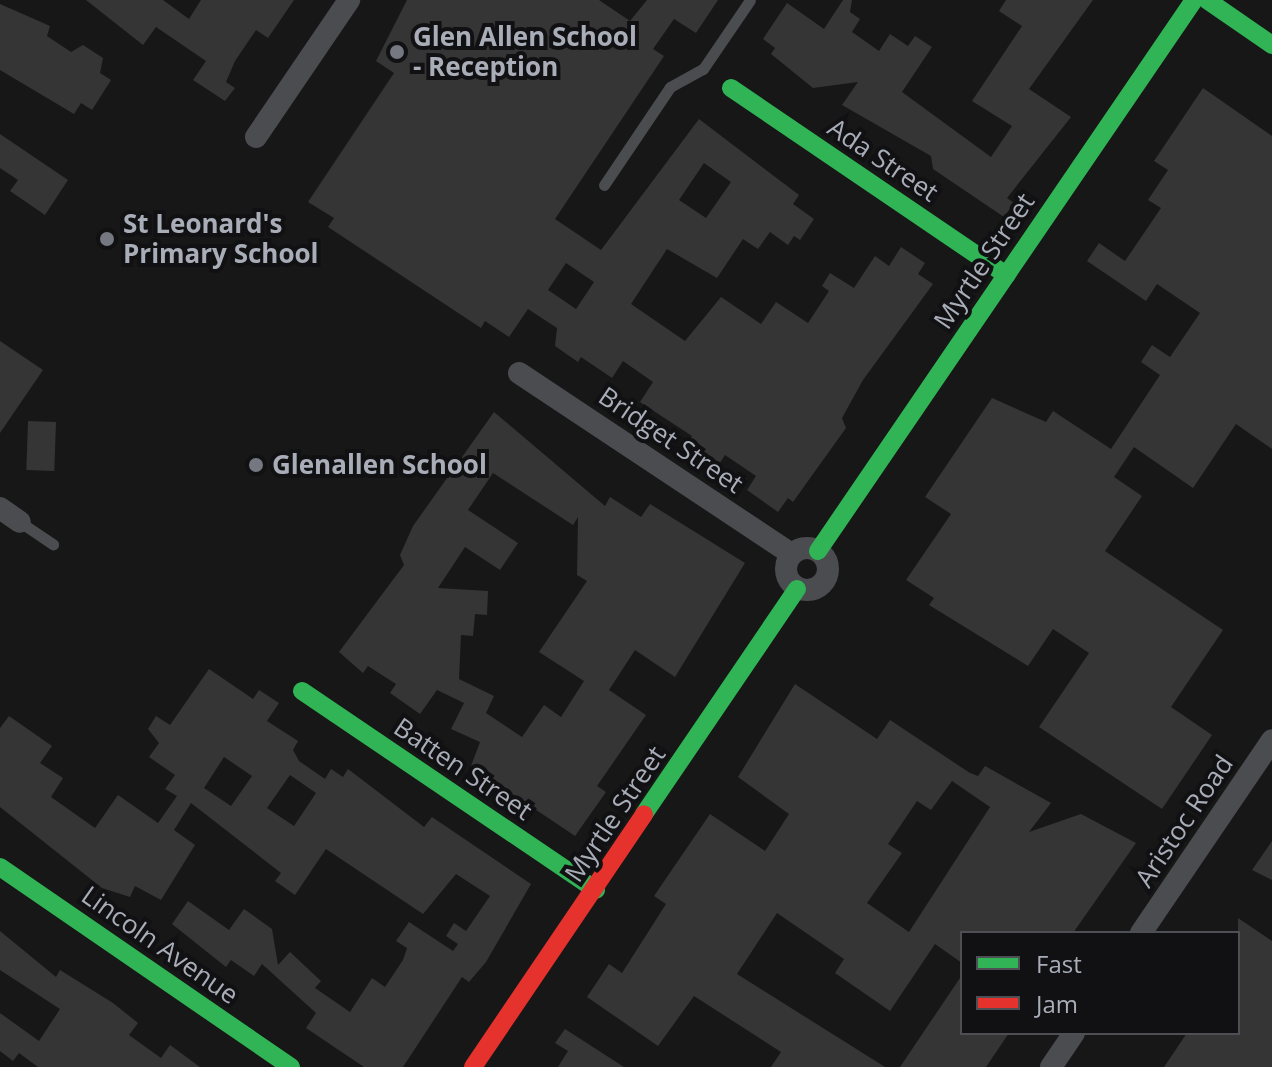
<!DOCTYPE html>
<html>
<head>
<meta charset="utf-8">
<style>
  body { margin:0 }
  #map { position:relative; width:1272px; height:1067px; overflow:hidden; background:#171717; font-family:"Open Sans",sans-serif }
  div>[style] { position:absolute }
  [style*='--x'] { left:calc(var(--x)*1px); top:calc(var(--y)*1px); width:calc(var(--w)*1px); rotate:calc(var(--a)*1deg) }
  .building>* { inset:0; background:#353536; transform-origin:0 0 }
  .lane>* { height:11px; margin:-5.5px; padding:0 5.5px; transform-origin:5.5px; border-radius:5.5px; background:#4b4c50 }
  .street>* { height:22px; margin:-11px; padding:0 11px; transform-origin:11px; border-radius:11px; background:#4b4c50 }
  .street>.ring { margin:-11px; padding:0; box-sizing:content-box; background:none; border:22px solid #4b4c50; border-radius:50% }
  .fast>* { height:18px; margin:-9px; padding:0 9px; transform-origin:9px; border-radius:9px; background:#30b455 }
  .jam>* { height:18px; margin:-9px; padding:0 9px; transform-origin:9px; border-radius:9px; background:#e5322d }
  .dots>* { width:22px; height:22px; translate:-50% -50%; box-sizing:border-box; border:4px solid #111113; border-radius:50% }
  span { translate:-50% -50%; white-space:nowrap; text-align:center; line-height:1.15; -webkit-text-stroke:8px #111113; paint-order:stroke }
  .poi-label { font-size:26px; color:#a8adb8; font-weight:700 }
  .left { translate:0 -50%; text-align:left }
  .street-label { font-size:26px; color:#a8adb8 }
  .legend { position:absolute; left:960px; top:931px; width:280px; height:104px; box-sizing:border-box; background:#111113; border:2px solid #4d4f55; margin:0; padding:10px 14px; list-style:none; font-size:24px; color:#a8adb8 }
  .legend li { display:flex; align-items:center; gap:16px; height:40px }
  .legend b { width:40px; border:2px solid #4d4f55 }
</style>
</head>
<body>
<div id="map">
  <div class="building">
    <i style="clip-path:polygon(86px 0,163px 0,189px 19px,201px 0,294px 0,268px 38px,256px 30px,235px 61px,226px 82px,235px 88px,225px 101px,193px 80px,206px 61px,156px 27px,143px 45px)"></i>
    <i style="clip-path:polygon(evenodd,407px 0,599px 0,630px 21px,647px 0,718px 0,696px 33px,674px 19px,653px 49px,664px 56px,555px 219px,601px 250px,699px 119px,799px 195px,793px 204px,814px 219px,800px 240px,794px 236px,788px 245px,770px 232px,758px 249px,743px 239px,717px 278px,667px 249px,631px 304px,685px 341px,721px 297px,761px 324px,776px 302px,808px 323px,829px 291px,822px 286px,830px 273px,854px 288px,875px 256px,889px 266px,901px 247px,925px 263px,918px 274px,933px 284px,863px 380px,842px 418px,846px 428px,793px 502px,788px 498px,778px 512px,747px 490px,756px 476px,725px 455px,716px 469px,684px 448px,692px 436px,640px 402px,653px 382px,623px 361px,612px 378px,581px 357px,578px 362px,555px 346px,557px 328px,528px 309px,509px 337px,485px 321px,481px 328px,328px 227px,334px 218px,308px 202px,394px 73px,376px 61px,407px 0,704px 163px,731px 182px,706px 218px,679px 200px,704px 163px,407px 0,566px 263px,594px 282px,576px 309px,548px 290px,566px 263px)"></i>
    <i style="clip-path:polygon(843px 0,852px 0,850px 12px,860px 19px,852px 32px,879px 51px,890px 34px,908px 46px,915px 36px,932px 47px,902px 92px,991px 157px,1012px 126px,972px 101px,1022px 26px,999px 11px,1006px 0,1093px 0,1029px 89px,1071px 117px,1007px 198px,1014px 203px,1004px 217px,933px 169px,931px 156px,842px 105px,858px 82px,813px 88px,771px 54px,775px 48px,763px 39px,787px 3px,824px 29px)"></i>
    <i style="clip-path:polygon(0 4px,50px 26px,47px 36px,71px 52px,83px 45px,103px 58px,100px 73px,111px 80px,92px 110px,81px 103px,74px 114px,0 70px)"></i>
    <i style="clip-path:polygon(1203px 88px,1272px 136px,1272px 449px,1236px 424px,1193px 488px,1134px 447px,1114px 477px,1142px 496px,1105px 551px,1223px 630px,1171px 707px,1212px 735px,1162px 809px,1039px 727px,1089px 653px,1053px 629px,1028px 666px,929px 605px,934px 598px,906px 580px,951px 514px,925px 497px,992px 398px,1046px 422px,1053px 411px,1111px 449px,1160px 375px,1141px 362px,1152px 345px,1170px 357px,1200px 313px,1157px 284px,1146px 301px,1087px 261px,1099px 243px,1125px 261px,1161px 208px,1148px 200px,1168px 170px,1154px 161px)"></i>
    <i style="clip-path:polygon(0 134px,68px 180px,45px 215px,10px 191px,18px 180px,0 168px)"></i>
    <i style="clip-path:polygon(0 341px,43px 370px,0 433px)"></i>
    <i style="clip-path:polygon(evenodd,494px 412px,605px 506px,610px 497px,641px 517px,650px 504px,745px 563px,675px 677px,635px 650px,609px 690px,646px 715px,597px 786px,606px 792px,575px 836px,471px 766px,480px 742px,451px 729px,464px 703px,437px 690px,420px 714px,390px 693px,396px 684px,368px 666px,363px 673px,339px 652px,404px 565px,400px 555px,413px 526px,494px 412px,493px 473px,573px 525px,578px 517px,577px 575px,587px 581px,539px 652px,584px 681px,561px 717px,544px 705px,522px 737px,486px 713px,494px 696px,459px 679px,461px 635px,473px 636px,475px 614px,487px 615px,488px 591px,438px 588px,465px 547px,500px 570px,518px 543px,468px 510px,493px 473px)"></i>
    <i style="left:56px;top:422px;width:49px;height:28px;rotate:92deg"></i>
    <i style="clip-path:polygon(evenodd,209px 669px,253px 699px,259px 690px,279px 703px,267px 721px,298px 741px,293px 750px,299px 761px,325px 779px,331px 769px,343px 777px,348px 769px,424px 827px,432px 817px,531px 884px,486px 962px,469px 982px,462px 977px,403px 1067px,364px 1067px,306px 1028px,316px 1013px,262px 964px,254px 976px,231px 960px,226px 967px,172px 924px,188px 901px,229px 930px,244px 909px,272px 929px,278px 965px,290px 952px,321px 981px,315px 988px,350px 1012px,372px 978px,385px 987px,403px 960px,407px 948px,396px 941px,409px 922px,453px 951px,458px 944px,446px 936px,454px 923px,466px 931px,490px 896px,456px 874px,423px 914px,326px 849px,295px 895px,275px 881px,281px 873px,191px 803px,174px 830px,195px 845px,161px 900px,135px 886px,130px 897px,102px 888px,0 807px,0 728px,9px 716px,52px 746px,40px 763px,63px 778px,51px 797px,95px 828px,118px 795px,158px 823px,177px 796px,165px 789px,175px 775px,149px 757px,159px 743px,148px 729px,156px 716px,170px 725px,209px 669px,224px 757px,252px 776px,231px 806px,204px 788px,224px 757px,209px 669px,290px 775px,316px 793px,294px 826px,267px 808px,290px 775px)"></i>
    <i style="clip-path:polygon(evenodd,795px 684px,877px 739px,890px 720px,970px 773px,978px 776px,985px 766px,1051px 803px,1029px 832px,1081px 814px,1136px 843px,1073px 933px,962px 933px,962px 963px,935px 944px,890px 1011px,835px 973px,844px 959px,777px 913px,737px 974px,885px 1067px,771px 1067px,781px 1052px,694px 996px,658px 1046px,587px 997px,609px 964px,622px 973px,666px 904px,654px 896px,710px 814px,765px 851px,789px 814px,738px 777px,795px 684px,952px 781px,990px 807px,909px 932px,867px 903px,902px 853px,888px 844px,917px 801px,931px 810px,952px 781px)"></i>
    <i style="clip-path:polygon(1272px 841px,1272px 880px,1252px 870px)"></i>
    <i style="clip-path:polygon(1238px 918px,1272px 941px,1272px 1067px,1164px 1067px,1187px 1033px,1238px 1033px)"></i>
    <i style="clip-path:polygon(0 931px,56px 977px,60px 970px,113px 1003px,138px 1023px,129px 1035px,161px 1058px,170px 1045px,200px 1067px,38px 1067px,19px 1053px,13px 1061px,0 1051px,0 1013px,39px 1041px,60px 1009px,0 970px)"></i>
    <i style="clip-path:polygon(962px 975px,962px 1033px,1009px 1033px,986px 1067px,900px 1067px)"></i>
    <i style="clip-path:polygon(565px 1029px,624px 1067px,558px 1067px,568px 1051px,555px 1043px)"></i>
  </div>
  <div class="lane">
    <i style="--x:604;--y:185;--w:118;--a:-56"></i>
    <i style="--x:670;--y:87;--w:38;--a:-29"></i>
    <i style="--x:703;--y:69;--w:83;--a:-55.7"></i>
    <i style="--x:20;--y:522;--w:40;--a:34"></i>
  </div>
  <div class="street">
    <i style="--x:256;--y:137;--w:166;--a:-55.8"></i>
    <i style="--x:519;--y:373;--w:327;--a:33.6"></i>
    <i style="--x:0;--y:508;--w:24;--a:35"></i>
    <i class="ring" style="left:786px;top:548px;width:20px;height:20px"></i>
    <i style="--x:1141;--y:933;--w:233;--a:-55.8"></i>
    <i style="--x:1051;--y:1067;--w:41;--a:-55.9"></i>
  </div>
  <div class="fast">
    <i style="--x:1207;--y:0;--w:79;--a:34.7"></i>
    <i style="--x:731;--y:88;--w:333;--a:34.2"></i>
    <i style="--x:818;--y:551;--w:667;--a:-55.69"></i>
    <i style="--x:302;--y:691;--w:355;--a:34.1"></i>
    <i style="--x:644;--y:814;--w:272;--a:-55.8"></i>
    <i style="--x:0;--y:867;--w:353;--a:34.5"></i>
  </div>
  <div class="jam">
    <i style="--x:473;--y:1067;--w:305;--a:-55.9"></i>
  </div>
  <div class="dots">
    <i style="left:397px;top:52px;background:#757880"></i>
    <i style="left:107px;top:239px;background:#757880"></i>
    <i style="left:256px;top:465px;background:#757880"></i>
  </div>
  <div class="poi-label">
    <span class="left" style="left:413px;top:52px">Glen Allen School<br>- Reception</span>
    <span class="left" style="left:123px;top:239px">St Leonard's<br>Primary School</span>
    <span class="left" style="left:272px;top:465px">Glenallen School</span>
  </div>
  <div class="street-label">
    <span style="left:883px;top:160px;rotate:34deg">Ada Street</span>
    <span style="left:984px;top:261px;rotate:-56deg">Myrtle Street</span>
    <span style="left:671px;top:440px;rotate:34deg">Bridget Street</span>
    <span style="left:463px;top:769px;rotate:34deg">Batten Street</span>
    <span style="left:615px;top:814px;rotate:-56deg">Myrtle Street</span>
    <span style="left:1184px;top:821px;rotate:-56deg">Aristoc Road</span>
    <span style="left:160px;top:945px;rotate:35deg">Lincoln Avenue</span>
  </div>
  <ul class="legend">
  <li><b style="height:10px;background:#30b455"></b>Fast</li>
  <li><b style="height:10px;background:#e5322d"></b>Jam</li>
  </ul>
</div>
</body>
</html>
